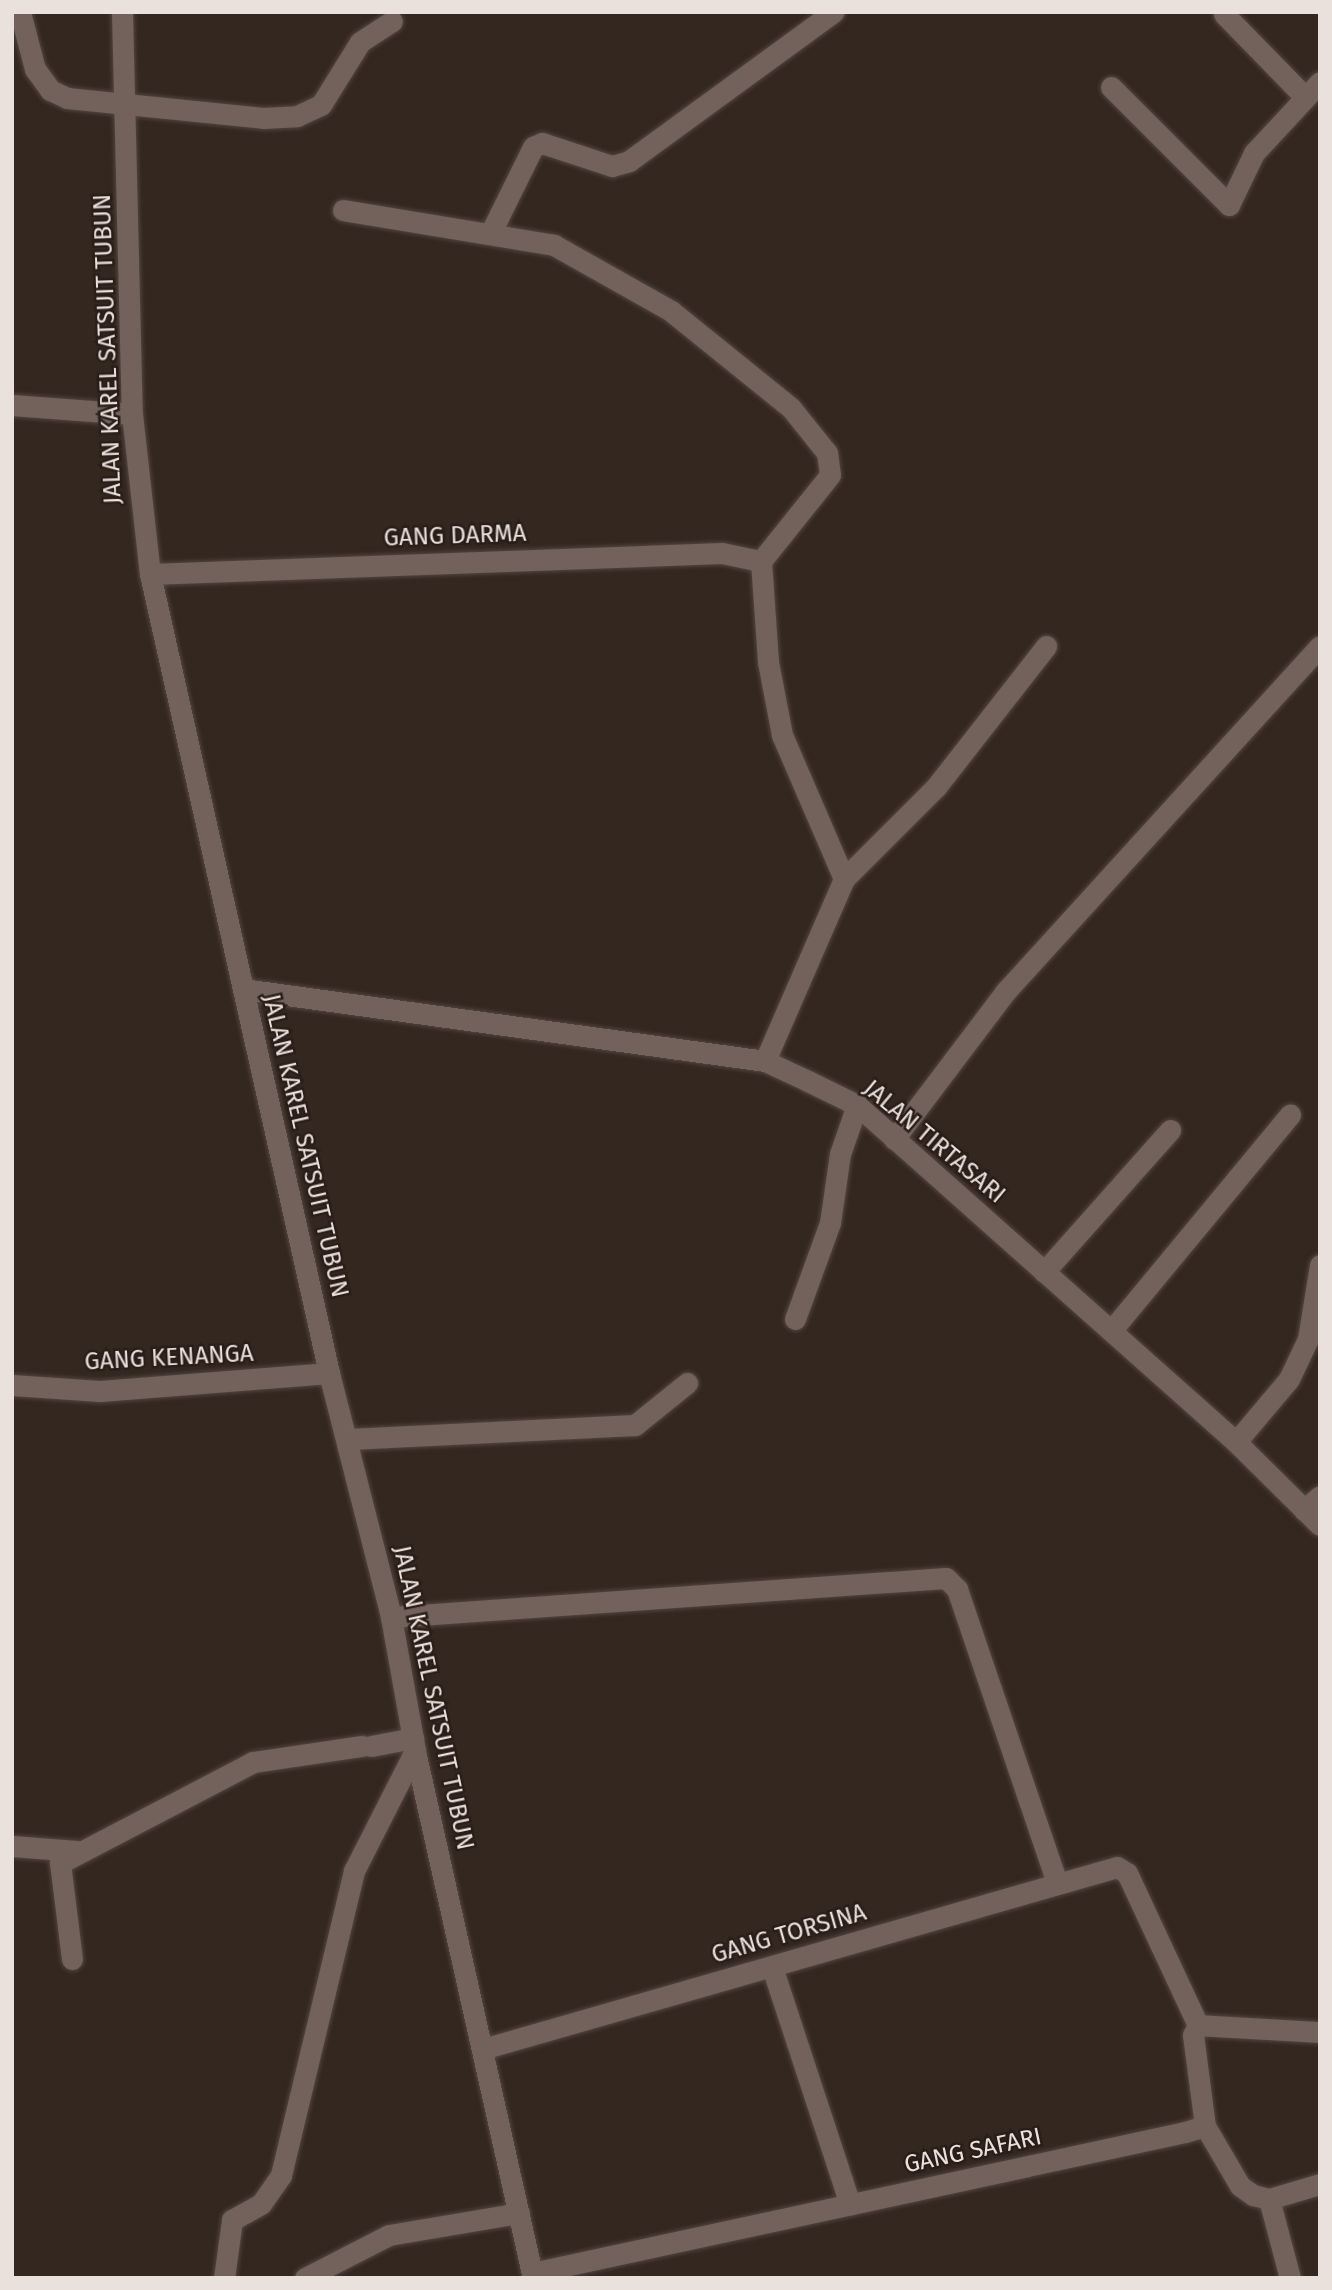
<!DOCTYPE html>
<html>
<head>
<meta charset="utf-8">
<style>
  body { margin:0 }
  #map { position:relative; width:1332px; height:2290px; overflow:hidden; background:#342720; font-family:"Fira Sans",sans-serif }
  div>[style] { position:absolute }
  [style*='--x'] { left:calc(var(--x)*1px); top:calc(var(--y)*1px); width:calc(var(--w)*1px); rotate:calc(var(--a)*1deg) }
  .roads { filter:drop-shadow(0 0 2px #514640) drop-shadow(0 0 2px #514640) }
  .minor>* { height:21px; margin:-10.5px; padding:0 10.5px; transform-origin:10.5px; border-radius:10.5px; background:#72625b }
  span { translate:-50% -50%; white-space:nowrap; text-align:center; line-height:1.15; -webkit-text-stroke:5px #2a1d17; paint-order:stroke }
  .street-label { font-size:24px; color:#eae1dd }
  .frame { position:absolute; inset:0; border:14px solid #eae1dd; pointer-events:none }
</style>
</head>
<body>
<div id="map">
  <div class="roads">
    <div class="minor">
      <i style="--x:20;--y:12;--w:59;--a:75.3"></i>
      <i style="--x:35;--y:69;--w:26;--a:54"></i>
      <i style="--x:50;--y:90;--w:19;--a:25"></i>
      <i style="--x:67;--y:98;--w:197;--a:5.8"></i>
      <i style="--x:263;--y:118;--w:34;--a:-3"></i>
      <i style="--x:297;--y:116;--w:26;--a:-25"></i>
      <i style="--x:321;--y:105;--w:74;--a:-58.2"></i>
      <i style="--x:360;--y:42;--w:38;--a:-33"></i>
      <i style="--x:122;--y:12;--w:402;--a:88.6"></i>
      <i style="--x:132;--y:414;--w:161;--a:83.6"></i>
      <i style="--x:150;--y:574;--w:819;--a:77.37"></i>
      <i style="--x:329;--y:1373;--w:252;--a:75.7"></i>
      <i style="--x:391;--y:1617;--w:136;--a:79.8"></i>
      <i style="--x:415;--y:1751;--w:540;--a:77.38"></i>
      <i style="--x:1224;--y:14;--w:115;--a:45.7"></i>
      <i style="--x:1111;--y:87;--w:167;--a:45"></i>
      <i style="--x:1229;--y:205;--w:58;--a:-64.3"></i>
      <i style="--x:1254;--y:153;--w:97;--a:-47.1"></i>
      <i style="--x:343;--y:210;--w:214;--a:9.4"></i>
      <i style="--x:554;--y:245;--w:134;--a:29.4"></i>
      <i style="--x:671;--y:311;--w:154;--a:38.9"></i>
      <i style="--x:791;--y:408;--w:58;--a:51.3"></i>
      <i style="--x:827;--y:453;--w:22;--a:82"></i>
      <i style="--x:830;--y:475;--w:110;--a:128.7"></i>
      <i style="--x:761;--y:561;--w:101;--a:86"></i>
      <i style="--x:768;--y:662;--w:74;--a:79.1"></i>
      <i style="--x:782;--y:735;--w:157;--a:66.7"></i>
      <i style="--x:844;--y:879;--w:198;--a:113.5"></i>
      <i style="--x:492;--y:230;--w:93;--a:-63.7"></i>
      <i style="--x:533;--y:147;--w:10;--a:-24"></i>
      <i style="--x:542;--y:143;--w:74;--a:18.2"></i>
      <i style="--x:612;--y:166;--w:18;--a:-16"></i>
      <i style="--x:629;--y:161;--w:253;--a:-36.1"></i>
      <i style="--x:12;--y:405;--w:120;--a:4.3"></i>
      <i style="--x:150;--y:574;--w:572;--a:-2.1"></i>
      <i style="--x:722;--y:553;--w:40;--a:12"></i>
      <i style="--x:844;--y:879;--w:130;--a:-45"></i>
      <i style="--x:936;--y:787;--w:179;--a:-52"></i>
      <i style="--x:243;--y:989;--w:527;--a:7.85"></i>
      <i style="--x:765;--y:1061;--w:47;--a:24.9"></i>
      <i style="--x:808;--y:1081;--w:55;--a:26.1"></i>
      <i style="--x:857;--y:1105;--w:507;--a:41.64"></i>
      <i style="--x:1236;--y:1442;--w:118;--a:44.7"></i>
      <i style="--x:894;--y:1139;--w:186;--a:-52.9"></i>
      <i style="--x:1006;--y:991;--w:466;--a:-47.7"></i>
      <i style="--x:1044;--y:1272;--w:190;--a:-48.4"></i>
      <i style="--x:795;--y:1319;--w:102;--a:-70"></i>
      <i style="--x:830;--y:1223;--w:70;--a:-81.8"></i>
      <i style="--x:840;--y:1154;--w:52;--a:-70.9"></i>
      <i style="--x:1111;--y:1331;--w:281;--a:-50.4"></i>
      <i style="--x:12;--y:1385;--w:88;--a:3.9"></i>
      <i style="--x:100;--y:1391;--w:230;--a:-4.5"></i>
      <i style="--x:349;--y:1439;--w:286;--a:-2.8"></i>
      <i style="--x:635;--y:1425;--w:67;--a:-38.9"></i>
      <i style="--x:1236;--y:1442;--w:82;--a:-49.9"></i>
      <i style="--x:1289;--y:1379;--w:44;--a:-64.6"></i>
      <i style="--x:1308;--y:1339;--w:75;--a:-80.8"></i>
      <i style="--x:1304;--y:1510;--w:21;--a:-41"></i>
      <i style="--x:391;--y:1617;--w:556;--a:-4.02"></i>
      <i style="--x:946;--y:1578;--w:16;--a:45"></i>
      <i style="--x:957;--y:1589;--w:310;--a:71.2"></i>
      <i style="--x:371;--y:1746;--w:43;--a:-10.8"></i>
      <i style="--x:12;--y:1846;--w:65;--a:4.4"></i>
      <i style="--x:72;--y:1959;--w:97;--a:-97.1"></i>
      <i style="--x:60;--y:1863;--w:218;--a:-27.6"></i>
      <i style="--x:253;--y:1762;--w:110;--a:-8.4"></i>
      <i style="--x:772;--y:1967;--w:250;--a:71.8"></i>
      <i style="--x:486;--y:2048;--w:656;--a:-16.01"></i>
      <i style="--x:1117;--y:1867;--w:12;--a:31"></i>
      <i style="--x:1127;--y:1873;--w:168;--a:65"></i>
      <i style="--x:1205;--y:2126;--w:69;--a:59.7"></i>
      <i style="--x:1240;--y:2186;--w:16;--a:35"></i>
      <i style="--x:1253;--y:2195;--w:16;--a:14"></i>
      <i style="--x:1269;--y:2199;--w:53;--a:-16.4"></i>
      <i style="--x:1269;--y:2199;--w:82;--a:75.1"></i>
      <i style="--x:532;--y:2273;--w:668;--a:-12.18"></i>
      <i style="--x:1185;--y:2132;--w:21;--a:-17"></i>
      <i style="--x:1205;--y:2126;--w:92;--a:-97.5"></i>
      <i style="--x:1193;--y:2035;--w:11;--a:-63"></i>
      <i style="--x:1198;--y:2025;--w:122;--a:3.3"></i>
      <i style="--x:224;--y:2278;--w:59;--a:-82.1"></i>
      <i style="--x:232;--y:2220;--w:33;--a:-29"></i>
      <i style="--x:261;--y:2204;--w:35;--a:-55"></i>
      <i style="--x:281;--y:2175;--w:313;--a:-76.5"></i>
      <i style="--x:354;--y:1871;--w:135;--a:-63.1"></i>
      <i style="--x:305;--y:2278;--w:94;--a:-27.1"></i>
      <i style="--x:389;--y:2235;--w:132;--a:-9.6"></i>
    </div>
  </div>
  <div class="street-label">
    <span style="left:108px;top:349px;rotate:-92deg">JALAN KAREL SATSUIT TUBUN</span>
    <span style="left:455px;top:536px;rotate:-2deg">GANG DARMA</span>
    <span style="left:934px;top:1142px;rotate:40deg">JALAN TIRTASARI</span>
    <span style="left:305px;top:1146px;rotate:77deg">JALAN KAREL SATSUIT TUBUN</span>
    <span style="left:169px;top:1358px;rotate:-3deg">GANG KENANGA</span>
    <span style="left:433px;top:1698px;rotate:78deg">JALAN KAREL SATSUIT TUBUN</span>
    <span style="left:789px;top:1934px;rotate:-16deg">GANG TORSINA</span>
    <span style="left:973px;top:2151px;rotate:-12deg">GANG SAFARI</span>
  </div>
  <div class="frame"></div>
</div>
</body>
</html>
